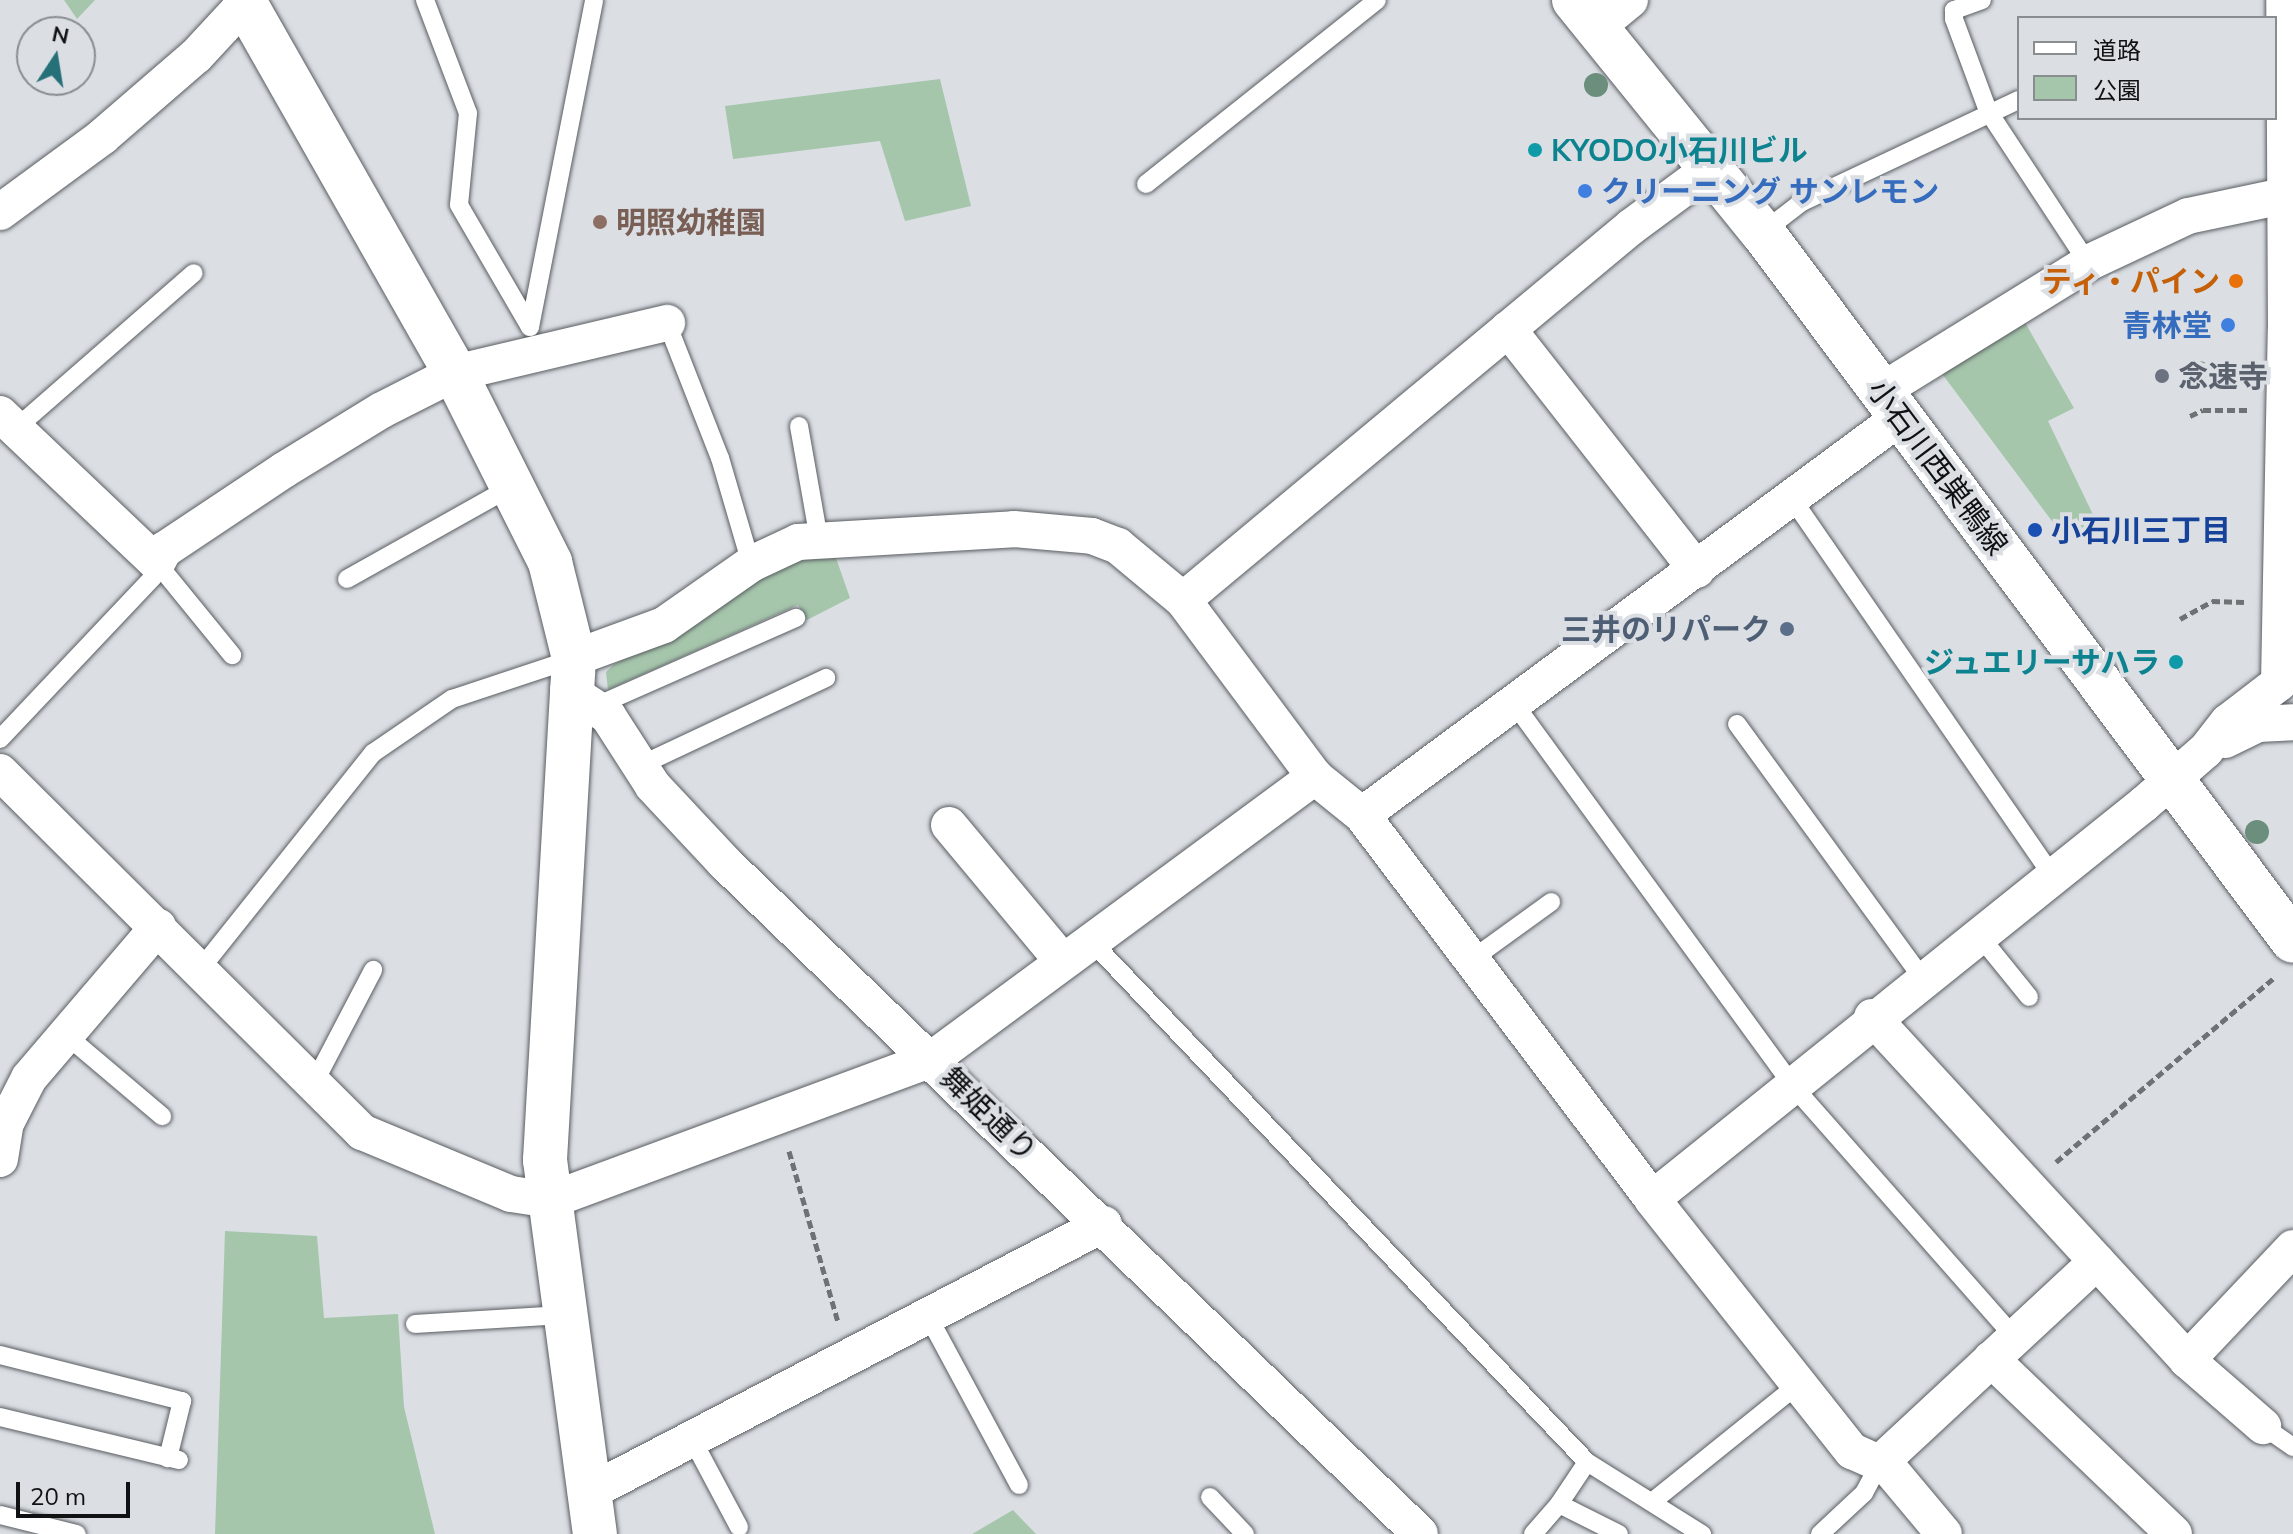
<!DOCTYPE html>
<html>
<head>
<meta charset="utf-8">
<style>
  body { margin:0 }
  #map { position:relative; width:2293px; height:1534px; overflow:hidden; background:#dbdfe4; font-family:Mulish,"Noto Sans JP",sans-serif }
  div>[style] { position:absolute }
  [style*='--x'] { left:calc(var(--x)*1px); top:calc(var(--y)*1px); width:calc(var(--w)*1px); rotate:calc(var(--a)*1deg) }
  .green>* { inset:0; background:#a6c6ac }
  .path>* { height:5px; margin-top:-2.5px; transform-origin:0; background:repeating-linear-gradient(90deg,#6f7275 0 8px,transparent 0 12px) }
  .roads { filter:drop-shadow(0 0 2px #595d61) drop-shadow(0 0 2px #595d61) }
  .lane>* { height:18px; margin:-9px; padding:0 9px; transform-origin:9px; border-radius:9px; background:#fff }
  .street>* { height:36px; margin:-18px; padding:0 18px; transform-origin:18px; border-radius:18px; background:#fff }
  .secondary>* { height:44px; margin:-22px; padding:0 22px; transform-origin:22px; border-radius:22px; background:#fff }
  .trees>* { width:24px; height:24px; margin:-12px; border-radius:50%; background:#6c8e7c }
  .dots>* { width:22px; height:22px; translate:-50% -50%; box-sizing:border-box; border:4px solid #dbdfe4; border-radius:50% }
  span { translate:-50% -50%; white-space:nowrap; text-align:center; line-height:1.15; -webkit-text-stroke:8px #dbdfe4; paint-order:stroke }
  .culture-label { font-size:30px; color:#0d838f; font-weight:700 }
  .left { translate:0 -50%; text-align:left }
  .right { translate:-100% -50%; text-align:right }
  .shop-label { font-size:30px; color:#366cbe; font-weight:700 }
  .education-label { font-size:30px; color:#785e54; font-weight:700 }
  .food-label { font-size:30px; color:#c56008; font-weight:700 }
  .worship-label { font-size:30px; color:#5b616d; font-weight:700 }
  .street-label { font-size:30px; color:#101113 }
  .transit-label { font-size:30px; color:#164399; font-weight:700 }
  .service-label { font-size:30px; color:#4e5e75; font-weight:700 }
  .legend { position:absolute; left:2017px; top:16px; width:260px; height:104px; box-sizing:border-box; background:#dbdfe4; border:2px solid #8a8d90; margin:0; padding:10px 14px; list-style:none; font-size:24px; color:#101113 }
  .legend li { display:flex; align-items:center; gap:16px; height:40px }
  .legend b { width:40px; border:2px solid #8a8d90 }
  .north { position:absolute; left:16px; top:16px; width:80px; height:80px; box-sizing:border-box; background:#dbdfe4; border:2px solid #8a8d90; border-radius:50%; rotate:12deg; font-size:22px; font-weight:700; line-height:32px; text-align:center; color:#101113 }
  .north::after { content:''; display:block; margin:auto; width:28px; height:36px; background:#267078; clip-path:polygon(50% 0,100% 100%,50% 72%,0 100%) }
  .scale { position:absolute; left:16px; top:1482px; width:114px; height:36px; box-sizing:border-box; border:4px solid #101113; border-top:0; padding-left:10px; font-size:24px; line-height:28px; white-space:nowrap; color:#101113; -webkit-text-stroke:6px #dbdfe4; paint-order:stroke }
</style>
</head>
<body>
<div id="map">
  <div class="green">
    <i style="clip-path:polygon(64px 0,95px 0,77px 19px)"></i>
    <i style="clip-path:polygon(940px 79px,971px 206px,905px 221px,880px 141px,733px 159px,725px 106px)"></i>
    <i style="clip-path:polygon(2023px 319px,2074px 408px,2048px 421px,2098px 525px,2066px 540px,1937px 367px)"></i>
    <i style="clip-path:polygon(836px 558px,850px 598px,807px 620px,798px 605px,608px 690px,606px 672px,613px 665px,759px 579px,803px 559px)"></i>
    <i style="clip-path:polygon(225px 1231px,317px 1236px,324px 1318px,398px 1314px,404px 1407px,435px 1534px,215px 1534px)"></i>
    <i style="clip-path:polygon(1013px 1510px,1036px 1534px,972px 1534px)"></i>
  </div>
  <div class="path">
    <i style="--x:2190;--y:416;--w:14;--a:-25"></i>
    <i style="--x:2203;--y:410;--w:44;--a:0"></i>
    <i style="--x:2180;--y:619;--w:37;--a:-29"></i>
    <i style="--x:2212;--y:601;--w:32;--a:2"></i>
    <i style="--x:789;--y:1151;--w:178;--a:74"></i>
    <i style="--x:2056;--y:1162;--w:285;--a:-40.2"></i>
  </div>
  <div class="roads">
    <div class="lane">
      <i style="--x:425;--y:0;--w:121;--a:69.2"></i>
      <i style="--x:468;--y:113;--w:92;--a:95.6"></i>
      <i style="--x:459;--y:205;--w:141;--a:59.8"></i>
      <i style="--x:1982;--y:0;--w:30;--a:160"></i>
      <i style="--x:1954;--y:10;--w:9;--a:90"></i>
      <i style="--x:1954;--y:19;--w:98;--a:69.7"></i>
      <i style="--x:1988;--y:111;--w:182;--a:56.7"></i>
      <i style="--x:1146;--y:184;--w:295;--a:-38.5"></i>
      <i style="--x:1763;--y:232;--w:49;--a:-37.6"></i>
      <i style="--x:1802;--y:202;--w:240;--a:-25.2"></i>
      <i style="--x:667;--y:323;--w:145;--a:68.6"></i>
      <i style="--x:720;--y:458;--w:110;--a:73.7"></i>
      <i style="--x:530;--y:327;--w:333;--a:-78.9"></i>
      <i style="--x:799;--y:426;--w:116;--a:80"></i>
      <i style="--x:15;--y:429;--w:237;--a:-41.1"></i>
      <i style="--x:1791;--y:497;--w:459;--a:55.4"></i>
      <i style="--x:157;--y:563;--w:119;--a:50.8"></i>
      <i style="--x:347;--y:579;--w:188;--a:-29.3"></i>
      <i style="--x:1513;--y:702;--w:474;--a:53.9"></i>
      <i style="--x:1792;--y:1085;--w:337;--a:48.6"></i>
      <i style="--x:594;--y:707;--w:221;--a:-23.8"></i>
      <i style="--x:1737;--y:724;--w:314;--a:53.9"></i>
      <i style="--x:0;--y:739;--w:223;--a:-46.6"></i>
      <i style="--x:153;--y:577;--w:15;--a:-74"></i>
      <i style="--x:639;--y:766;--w:207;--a:-25.2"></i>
      <i style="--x:1978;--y:934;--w:81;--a:51"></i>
      <i style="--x:1092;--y:942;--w:718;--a:46.41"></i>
      <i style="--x:1587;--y:1462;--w:136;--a:32.1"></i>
      <i style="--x:1471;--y:960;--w:99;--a:-35.9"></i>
      <i style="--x:202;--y:967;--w:274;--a:-51.4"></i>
      <i style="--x:373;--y:753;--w:96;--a:-34.4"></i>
      <i style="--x:452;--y:699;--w:126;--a:-18.4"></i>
      <i style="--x:66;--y:1035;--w:126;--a:40.2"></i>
      <i style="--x:313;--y:1085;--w:130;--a:-62.4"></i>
      <i style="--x:928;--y:1316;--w:192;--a:61.7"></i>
      <i style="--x:415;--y:1324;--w:147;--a:-3.5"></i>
      <i style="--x:0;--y:1355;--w:188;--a:14.2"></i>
      <i style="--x:182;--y:1401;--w:59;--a:103.8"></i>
      <i style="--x:0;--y:1417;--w:184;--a:13.5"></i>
      <i style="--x:2263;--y:1426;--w:37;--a:35"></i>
      <i style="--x:692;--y:1439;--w:100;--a:61.9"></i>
      <i style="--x:1210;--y:1497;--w:51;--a:46.6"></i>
      <i style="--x:1652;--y:1502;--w:189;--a:-38.8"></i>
      <i style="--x:1559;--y:1504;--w:50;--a:-56.3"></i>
      <i style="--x:0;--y:1515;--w:79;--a:13.9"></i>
      <i style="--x:1533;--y:1534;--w:40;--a:-49"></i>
      <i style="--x:1559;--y:1504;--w:67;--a:26.6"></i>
      <i style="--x:1820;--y:1534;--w:60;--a:-43"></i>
      <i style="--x:1864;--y:1493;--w:34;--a:-62"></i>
    </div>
    <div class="street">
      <i style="--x:1596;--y:28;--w:44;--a:-39.5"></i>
      <i style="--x:0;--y:212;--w:127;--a:-36.3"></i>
      <i style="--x:102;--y:137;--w:124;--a:-40.8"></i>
      <i style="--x:196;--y:56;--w:72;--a:-47.2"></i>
      <i style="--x:1508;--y:329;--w:306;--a:51.9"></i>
      <i style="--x:1881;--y:391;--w:243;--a:-31.7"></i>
      <i style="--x:2088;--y:263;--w:110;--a:-25.2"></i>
      <i style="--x:2188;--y:216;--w:98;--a:-11.8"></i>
      <i style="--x:0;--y:414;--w:216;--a:43.5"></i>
      <i style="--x:157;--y:563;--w:15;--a:-62"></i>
      <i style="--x:164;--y:550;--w:144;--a:-33.7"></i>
      <i style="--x:284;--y:470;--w:115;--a:-31.5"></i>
      <i style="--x:382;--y:410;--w:82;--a:-26.9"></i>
      <i style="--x:455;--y:373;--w:218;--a:-13.3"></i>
      <i style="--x:1183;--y:600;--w:583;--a:-39.78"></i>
      <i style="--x:1631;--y:227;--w:101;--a:-36.5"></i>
      <i style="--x:574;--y:658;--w:96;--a:-20.1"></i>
      <i style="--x:664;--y:625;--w:106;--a:-35"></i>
      <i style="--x:751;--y:564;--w:52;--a:-25.1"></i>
      <i style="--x:798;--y:542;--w:216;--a:-3.4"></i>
      <i style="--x:1014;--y:529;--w:78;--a:5.1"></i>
      <i style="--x:1092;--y:536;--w:28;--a:21"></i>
      <i style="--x:1118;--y:546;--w:85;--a:39.7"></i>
      <i style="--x:1183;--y:600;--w:221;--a:53.3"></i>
      <i style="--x:1315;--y:777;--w:60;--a:39"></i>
      <i style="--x:1362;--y:815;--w:481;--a:52.9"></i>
      <i style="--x:1652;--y:1199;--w:322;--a:51.6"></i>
      <i style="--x:1852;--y:1451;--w:39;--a:24"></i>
      <i style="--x:1888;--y:1467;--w:87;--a:50.1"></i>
      <i style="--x:568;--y:690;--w:48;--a:33"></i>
      <i style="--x:608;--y:716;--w:83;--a:57.3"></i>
      <i style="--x:653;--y:786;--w:104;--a:46.9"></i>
      <i style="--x:724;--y:862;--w:967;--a:43.99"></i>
      <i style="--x:2225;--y:740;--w:37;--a:-26"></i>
      <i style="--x:2258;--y:724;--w:35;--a:-3"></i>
      <i style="--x:0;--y:772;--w:511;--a:44.84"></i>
      <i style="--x:362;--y:1132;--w:161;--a:22.6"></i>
      <i style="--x:511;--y:1194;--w:40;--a:8.5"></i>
      <i style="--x:551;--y:1200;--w:406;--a:-20.3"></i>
      <i style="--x:932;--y:1059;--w:476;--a:-36.4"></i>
      <i style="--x:1362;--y:815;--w:671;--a:-36.46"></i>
      <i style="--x:949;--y:825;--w:178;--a:50.2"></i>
      <i style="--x:1872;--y:1017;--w:466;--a:47.4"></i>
      <i style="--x:2187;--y:1360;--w:101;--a:41"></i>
      <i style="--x:0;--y:1159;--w:36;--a:-81"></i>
      <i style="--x:6;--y:1123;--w:51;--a:-62.9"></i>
      <i style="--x:29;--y:1078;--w:199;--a:-49.5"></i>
      <i style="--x:1652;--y:1199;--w:631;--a:-38.76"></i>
      <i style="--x:2144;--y:804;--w:82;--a:-41.1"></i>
      <i style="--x:2206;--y:750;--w:36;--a:-52"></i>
      <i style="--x:2228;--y:722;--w:64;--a:-37.4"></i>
      <i style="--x:2279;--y:683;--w:353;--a:-88.9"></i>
      <i style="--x:2286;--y:330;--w:330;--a:-90.3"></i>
      <i style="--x:1991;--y:1359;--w:253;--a:43.7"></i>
      <i style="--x:2187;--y:1360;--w:154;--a:-46.6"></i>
      <i style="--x:1880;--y:1463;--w:296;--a:-42.9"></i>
      <i style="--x:586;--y:1494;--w:584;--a:-27.53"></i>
    </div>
    <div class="secondary">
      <i style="--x:1574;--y:0;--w:300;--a:51"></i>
      <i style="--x:1763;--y:233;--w:884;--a:53.18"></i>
      <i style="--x:245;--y:3;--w:425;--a:60.4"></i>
      <i style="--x:455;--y:373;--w:212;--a:63.3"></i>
      <i style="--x:550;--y:562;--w:99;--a:76"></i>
      <i style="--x:574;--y:658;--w:503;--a:93.31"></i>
      <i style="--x:545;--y:1160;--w:377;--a:82.4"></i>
    </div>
  </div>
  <div class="trees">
    <i style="left:1596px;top:85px"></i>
    <i style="left:2199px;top:373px"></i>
    <i style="left:2257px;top:832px"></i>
  </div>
  <div class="dots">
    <i style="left:1535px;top:150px;background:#0f9aa8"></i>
    <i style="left:1585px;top:191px;background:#3f7fe0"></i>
    <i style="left:600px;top:222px;background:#8d6e63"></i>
    <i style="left:2236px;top:281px;background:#e8710a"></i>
    <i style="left:2228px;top:325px;background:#3f7fe0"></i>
    <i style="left:2162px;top:376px;background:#6b7280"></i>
    <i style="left:2035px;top:530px;background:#1a4fb4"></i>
    <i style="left:1787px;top:629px;background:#5c6f8a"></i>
    <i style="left:2176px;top:662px;background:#0f9aa8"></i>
  </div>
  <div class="culture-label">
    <span class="left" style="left:1551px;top:150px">KYODO小石川ビル</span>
    <span class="right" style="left:2160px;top:662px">ジュエリーサハラ</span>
  </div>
  <div class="shop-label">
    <span class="left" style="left:1601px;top:191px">クリーニング サンレモン</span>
    <span class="right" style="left:2212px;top:325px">青林堂</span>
  </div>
  <div class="education-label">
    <span class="left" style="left:616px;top:222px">明照幼稚園</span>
  </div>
  <div class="food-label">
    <span class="right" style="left:2220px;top:281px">ティ・パイン</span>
  </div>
  <div class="worship-label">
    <span class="left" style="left:2178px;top:376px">念速寺</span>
  </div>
  <div class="street-label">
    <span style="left:1938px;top:467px;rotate:53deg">小石川西巣鴨線</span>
    <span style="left:989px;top:1114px;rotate:44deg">舞姫通り</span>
  </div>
  <div class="transit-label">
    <span class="left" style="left:2051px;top:530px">小石川三丁目</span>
  </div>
  <div class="service-label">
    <span class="right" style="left:1771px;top:629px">三井のリパーク</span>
  </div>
  <ul class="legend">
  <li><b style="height:10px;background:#fff"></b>道路</li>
  <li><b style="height:22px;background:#a6c6ac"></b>公園</li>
  </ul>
  <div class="north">N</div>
  <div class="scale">20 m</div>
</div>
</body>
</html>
